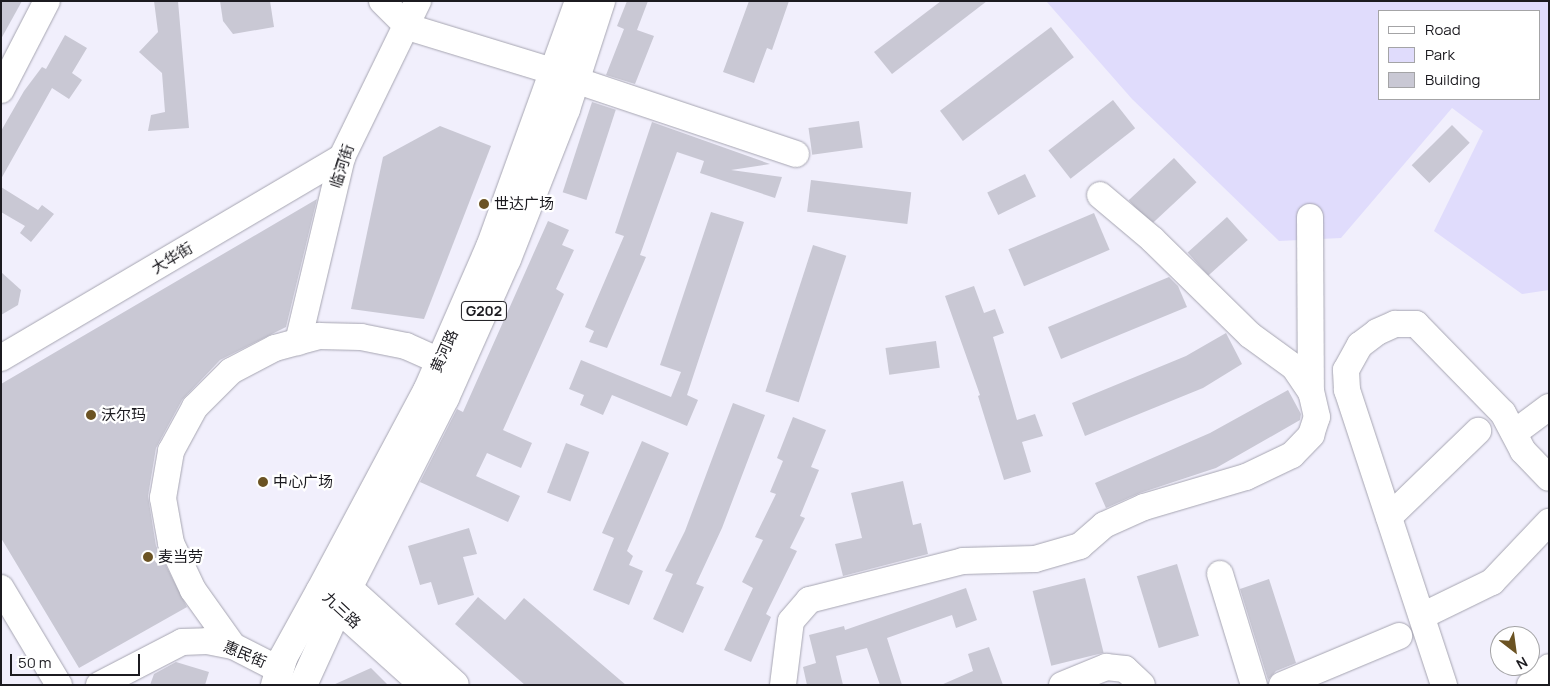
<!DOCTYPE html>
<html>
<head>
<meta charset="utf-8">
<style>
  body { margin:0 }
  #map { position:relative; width:1550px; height:686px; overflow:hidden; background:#f1effc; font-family:Manrope,"Noto Sans SC",sans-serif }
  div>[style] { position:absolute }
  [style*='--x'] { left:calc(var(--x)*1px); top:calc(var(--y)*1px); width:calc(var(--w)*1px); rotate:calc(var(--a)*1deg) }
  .green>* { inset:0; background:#e0dcfc }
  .building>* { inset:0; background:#c9c8d4; transform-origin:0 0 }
  .roads { filter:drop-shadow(0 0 1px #a6a5b1) drop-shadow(0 0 1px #a6a5b1) }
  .minor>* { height:26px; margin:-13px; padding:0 13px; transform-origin:13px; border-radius:13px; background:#fff }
  .major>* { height:28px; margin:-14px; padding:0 14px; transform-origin:14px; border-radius:14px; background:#fff }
  .highway>* { height:28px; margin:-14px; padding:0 14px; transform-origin:14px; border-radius:14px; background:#fff }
  .dots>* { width:14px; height:14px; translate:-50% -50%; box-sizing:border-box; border:2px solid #fff; border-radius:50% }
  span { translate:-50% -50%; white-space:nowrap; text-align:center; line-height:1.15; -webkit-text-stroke:4.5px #fff; paint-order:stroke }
  .shield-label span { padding:1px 4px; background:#fff; border:1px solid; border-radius:4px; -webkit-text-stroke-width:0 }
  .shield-label { font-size:14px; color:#1c1b20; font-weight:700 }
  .street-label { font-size:15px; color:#1c1b20 }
  .poi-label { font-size:15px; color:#1c1b20 }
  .left { translate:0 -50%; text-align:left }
  .frame { position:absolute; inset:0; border:2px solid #1c1b20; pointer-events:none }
  .legend { position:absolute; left:1378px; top:10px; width:162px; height:90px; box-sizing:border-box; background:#fff; border:1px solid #a4a4a6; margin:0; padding:6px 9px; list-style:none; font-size:15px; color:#1c1b20 }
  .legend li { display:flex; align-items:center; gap:10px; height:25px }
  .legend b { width:25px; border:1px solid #a4a4a6 }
  .north { position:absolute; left:1490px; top:626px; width:50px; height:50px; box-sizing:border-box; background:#fff; border:1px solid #a4a4a6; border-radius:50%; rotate:150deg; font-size:14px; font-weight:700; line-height:20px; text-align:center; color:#1c1b20 }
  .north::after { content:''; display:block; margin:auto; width:18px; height:22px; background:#6b5323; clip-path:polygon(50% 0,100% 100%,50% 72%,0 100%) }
  .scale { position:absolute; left:10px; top:654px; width:130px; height:22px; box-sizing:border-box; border:2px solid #1c1b20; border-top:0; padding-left:6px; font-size:15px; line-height:18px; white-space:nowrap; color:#1c1b20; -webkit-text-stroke:4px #fff; paint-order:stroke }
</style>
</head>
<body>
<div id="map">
  <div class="green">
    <i style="clip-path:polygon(evenodd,1046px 1px,1549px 1px,1549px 290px,1522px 294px,1434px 231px,1483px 131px,1452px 108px,1341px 238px,1279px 241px,1132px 99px,1046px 1px,1379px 11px,1539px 11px,1539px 99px,1379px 99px,1379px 11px)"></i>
  </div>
  <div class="building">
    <i style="clip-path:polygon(1px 1px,22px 1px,1px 39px)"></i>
    <i style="clip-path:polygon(154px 1px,178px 1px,189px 128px,148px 131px,151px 115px,165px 112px,162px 73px,139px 52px,158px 32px)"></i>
    <i style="clip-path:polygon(220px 1px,270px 1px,274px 27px,233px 34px,223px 21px)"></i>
    <i style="clip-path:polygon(627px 1px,648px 1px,637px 30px,654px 36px,635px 84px,606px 75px,624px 29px,617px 26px)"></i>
    <i style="clip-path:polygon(749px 1px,789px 1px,772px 50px,767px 48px,754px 83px,723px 72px)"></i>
    <i style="clip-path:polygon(941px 1px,987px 1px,892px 74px,874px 52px)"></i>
    <i style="left:1051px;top:27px;width:38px;height:139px;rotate:53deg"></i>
    <i style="clip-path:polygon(65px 35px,87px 48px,72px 73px,82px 80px,69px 99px,52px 88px,1px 179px,1px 131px,24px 91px,42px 67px,46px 69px)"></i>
    <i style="left:1113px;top:100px;width:36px;height:82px;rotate:52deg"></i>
    <i style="left:592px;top:102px;width:25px;height:95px;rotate:18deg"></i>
    <i style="left:859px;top:121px;width:27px;height:51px;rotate:82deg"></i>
    <i style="clip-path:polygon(652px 122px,770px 164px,731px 170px,782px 177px,775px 198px,700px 173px,704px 161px,677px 152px,640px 255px,646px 257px,607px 348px,589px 342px,594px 331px,585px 327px,624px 236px,615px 233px)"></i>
    <i style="left:1452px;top:125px;width:25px;height:57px;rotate:45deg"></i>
    <i style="clip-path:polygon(440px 126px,491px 146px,424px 319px,351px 309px,383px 157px)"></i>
    <i style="left:1174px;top:158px;width:33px;height:62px;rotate:47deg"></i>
    <i style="left:1025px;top:174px;width:25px;height:42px;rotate:64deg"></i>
    <i style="left:811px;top:180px;width:101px;height:32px;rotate:7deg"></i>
    <i style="clip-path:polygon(1px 187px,38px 210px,42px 205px,54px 214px,31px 242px,20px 233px,25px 226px,1px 212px)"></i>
    <i style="clip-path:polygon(317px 199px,286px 327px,220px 360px,182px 400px,156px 448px,148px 496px,156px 546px,187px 607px,79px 668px,1px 538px,1px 384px)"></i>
    <i style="clip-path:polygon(711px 212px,744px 222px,687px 395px,698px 400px,687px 426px,612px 395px,603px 415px,580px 405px,584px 395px,569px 389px,581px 360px,671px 397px,681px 372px,660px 365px)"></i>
    <i style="left:1094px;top:213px;width:40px;height:93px;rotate:67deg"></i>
    <i style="left:1227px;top:217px;width:31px;height:53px;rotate:48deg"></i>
    <i style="clip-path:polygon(548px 221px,569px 230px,562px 245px,574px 250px,556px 289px,564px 294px,503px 430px,532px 443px,521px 468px,487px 453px,476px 476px,520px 496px,508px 522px,420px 482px,457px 409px,463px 412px)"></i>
    <i style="left:813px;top:245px;width:35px;height:154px;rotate:18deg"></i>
    <i style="clip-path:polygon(1px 272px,21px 290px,18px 305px,1px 315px)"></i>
    <i style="clip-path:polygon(1169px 277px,1178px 286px,1187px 307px,1061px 359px,1048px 327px)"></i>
    <i style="clip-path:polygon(974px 286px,984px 313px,995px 309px,1004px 333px,993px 337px,1017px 420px,1035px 414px,1043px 436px,1022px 442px,1031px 472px,1004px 480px,978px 396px,980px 395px,945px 296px)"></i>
    <i style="clip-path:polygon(1226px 333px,1242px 364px,1203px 388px,1085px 436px,1072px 403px,1186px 356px)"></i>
    <i style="left:936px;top:341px;width:27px;height:51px;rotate:82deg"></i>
    <i style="clip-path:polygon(1288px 390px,1301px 414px,1300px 420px,1216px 468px,1140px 493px,1106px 508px,1095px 483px,1210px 433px)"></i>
    <i style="clip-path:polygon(733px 403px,765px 415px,722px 528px,696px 584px,704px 587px,683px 633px,653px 619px,673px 574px,665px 571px,685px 531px)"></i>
    <i style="clip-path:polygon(793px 417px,826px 430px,811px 467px,819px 470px,800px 516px,805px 518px,790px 548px,797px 551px,766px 614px,771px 617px,751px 662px,724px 650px,753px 588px,742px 582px,763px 540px,755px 537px,776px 494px,770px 492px,783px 461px,777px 458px)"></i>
    <i style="clip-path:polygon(642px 441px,669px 453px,627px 551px,633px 556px,629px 565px,643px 571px,629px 605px,593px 590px,614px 538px,602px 533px)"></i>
    <i style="left:566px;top:443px;width:25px;height:53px;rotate:21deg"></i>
    <i style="clip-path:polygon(903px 481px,913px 525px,921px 523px,928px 554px,843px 576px,835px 544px,862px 538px,851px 493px)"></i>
    <i style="clip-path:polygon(469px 528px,477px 554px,463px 557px,474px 595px,438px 605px,431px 582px,420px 585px,408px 546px)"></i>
    <i style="left:1177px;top:564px;width:75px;height:42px;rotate:73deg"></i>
    <i style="left:1085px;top:578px;width:77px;height:54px;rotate:76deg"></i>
    <i style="clip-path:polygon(1269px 579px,1296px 663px,1276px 671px,1268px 680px,1240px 589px)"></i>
    <i style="clip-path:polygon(966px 588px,977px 620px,956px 628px,952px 615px,887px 638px,902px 685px,880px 685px,867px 648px,836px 656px,843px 685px,807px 685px,803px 667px,816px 663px,809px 635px,844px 626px,845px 630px)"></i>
    <i style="clip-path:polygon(478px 597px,505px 620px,524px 598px,626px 685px,525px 685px,455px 624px)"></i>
    <i style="clip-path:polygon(989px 647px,1003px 685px,941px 685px,973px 671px,968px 654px)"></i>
    <i style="clip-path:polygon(176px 662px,209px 672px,205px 685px,150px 685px,154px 674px)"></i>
    <i style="clip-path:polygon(371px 668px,388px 685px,333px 685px)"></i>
  </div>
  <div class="roads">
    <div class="minor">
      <i style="--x:382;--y:1;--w:37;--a:45"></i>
      <i style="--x:408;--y:27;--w:154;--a:17"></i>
      <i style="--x:575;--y:80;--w:233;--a:18.5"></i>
      <i style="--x:1;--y:90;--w:100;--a:-62.7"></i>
      <i style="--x:1310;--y:217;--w:175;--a:89.7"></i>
      <i style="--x:298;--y:342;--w:190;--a:-76.6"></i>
      <i style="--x:342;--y:157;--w:174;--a:-64"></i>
      <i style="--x:1;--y:358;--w:396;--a:-30.5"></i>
      <i style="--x:1514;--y:433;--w:44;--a:-36.6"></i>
      <i style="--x:1389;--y:517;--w:124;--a:-44"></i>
      <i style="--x:1220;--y:574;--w:116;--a:73"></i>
      <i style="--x:1;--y:588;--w:113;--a:59.1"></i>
      <i style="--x:1422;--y:616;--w:78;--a:-25.9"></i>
      <i style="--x:1492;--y:582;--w:83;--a:-46.5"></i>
      <i style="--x:233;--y:646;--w:69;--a:-125.5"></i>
      <i style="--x:193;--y:590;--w:52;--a:-115.1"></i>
      <i style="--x:171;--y:543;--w:46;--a:-100.1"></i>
      <i style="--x:163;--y:498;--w:48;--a:-80.3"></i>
      <i style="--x:171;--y:451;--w:50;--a:-61.4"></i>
      <i style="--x:195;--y:407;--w:51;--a:-45"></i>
      <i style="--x:231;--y:371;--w:50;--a:-27.6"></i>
      <i style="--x:275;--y:348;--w:46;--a:-15.3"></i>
      <i style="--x:319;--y:336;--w:42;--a:1.4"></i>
      <i style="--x:361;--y:337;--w:46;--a:11.3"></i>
      <i style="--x:406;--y:346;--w:37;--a:24"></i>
      <i style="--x:99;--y:685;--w:93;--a:-27.4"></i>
      <i style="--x:182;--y:642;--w:25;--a:-2"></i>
      <i style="--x:207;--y:641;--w:26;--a:11"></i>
      <i style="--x:233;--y:646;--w:53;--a:27.1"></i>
      <i style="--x:783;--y:685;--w:64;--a:-82.9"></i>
      <i style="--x:791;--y:621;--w:28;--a:-49"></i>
      <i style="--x:809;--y:600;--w:159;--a:-14.2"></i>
      <i style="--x:963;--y:561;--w:72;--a:-1.6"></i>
      <i style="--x:1035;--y:559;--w:47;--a:-16.1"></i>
      <i style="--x:1080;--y:546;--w:32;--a:-41"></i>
      <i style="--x:1104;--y:525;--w:44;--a:-24.2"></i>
      <i style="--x:1144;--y:507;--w:106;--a:-16.4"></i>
      <i style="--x:1246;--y:477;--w:51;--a:-25.6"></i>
      <i style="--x:1292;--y:455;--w:28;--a:-46"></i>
      <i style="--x:1311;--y:435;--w:19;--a:-72"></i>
      <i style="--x:1317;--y:417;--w:26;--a:-103"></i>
      <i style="--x:1311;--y:392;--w:30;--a:-124"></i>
      <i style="--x:1294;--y:367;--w:54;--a:-144"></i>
      <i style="--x:1250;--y:335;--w:137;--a:-135.6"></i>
      <i style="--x:1152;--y:239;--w:68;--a:-139.8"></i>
      <i style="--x:1062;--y:685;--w:48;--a:-22.2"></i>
      <i style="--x:1106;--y:667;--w:19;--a:6"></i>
      <i style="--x:1125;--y:669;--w:23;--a:43"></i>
      <i style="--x:1282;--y:685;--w:127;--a:-22.7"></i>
      <i style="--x:1444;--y:685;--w:311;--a:-108.2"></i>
      <i style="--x:1347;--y:390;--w:20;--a:-93"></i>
      <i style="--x:1346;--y:370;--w:29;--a:-61"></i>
      <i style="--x:1360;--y:345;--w:21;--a:-37"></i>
      <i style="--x:1377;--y:332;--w:20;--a:-24"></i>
      <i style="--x:1395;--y:324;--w:21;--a:0"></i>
      <i style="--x:1416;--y:324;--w:124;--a:45.7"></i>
      <i style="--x:1503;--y:413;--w:43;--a:62.2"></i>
      <i style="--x:1523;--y:451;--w:37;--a:46"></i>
      <i style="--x:1530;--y:685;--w:26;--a:-43"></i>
    </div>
    <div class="major">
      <i style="--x:275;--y:685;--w:28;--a:-73"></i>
      <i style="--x:283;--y:658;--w:77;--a:-61.1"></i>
      <i style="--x:303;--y:685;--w:85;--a:-65.6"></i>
    </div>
    <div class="highway">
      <i style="--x:331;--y:590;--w:17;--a:-7"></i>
      <i style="--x:348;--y:588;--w:144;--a:42.2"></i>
      <i style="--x:320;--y:591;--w:227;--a:-61.9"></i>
      <i style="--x:427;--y:391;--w:157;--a:-66.4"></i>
      <i style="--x:490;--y:247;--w:262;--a:-70.1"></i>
      <i style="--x:324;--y:595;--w:135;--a:42"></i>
      <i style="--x:338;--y:608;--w:236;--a:-63"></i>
      <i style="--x:445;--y:398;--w:152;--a:-66"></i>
      <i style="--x:507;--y:259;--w:161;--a:-68.5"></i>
      <i style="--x:566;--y:109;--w:114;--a:-72"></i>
    </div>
  </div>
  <div class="dots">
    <i style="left:484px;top:204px;background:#6b5323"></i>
    <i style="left:91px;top:415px;background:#6b5323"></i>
    <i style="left:263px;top:482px;background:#6b5323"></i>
    <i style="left:148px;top:557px;background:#6b5323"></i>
  </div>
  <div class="shield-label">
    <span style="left:484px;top:311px">G202</span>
  </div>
  <div class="street-label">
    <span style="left:342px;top:166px;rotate:-72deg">临河街</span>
    <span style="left:172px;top:258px;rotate:-31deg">大华街</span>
    <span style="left:444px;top:351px;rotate:-66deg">黄河路</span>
    <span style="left:342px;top:610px;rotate:43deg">九三路</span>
    <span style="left:245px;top:654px;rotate:23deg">惠民街</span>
  </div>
  <div class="poi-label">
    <span class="left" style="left:494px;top:204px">世达广场</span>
    <span class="left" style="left:101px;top:415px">沃尔玛</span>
    <span class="left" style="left:273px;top:482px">中心广场</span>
    <span class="left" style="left:158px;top:557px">麦当劳</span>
  </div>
  <div class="frame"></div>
  <ul class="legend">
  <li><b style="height:6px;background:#fff"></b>Road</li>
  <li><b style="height:14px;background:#e0dcfc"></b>Park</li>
  <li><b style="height:14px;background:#c9c8d4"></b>Building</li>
  </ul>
  <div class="north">N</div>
  <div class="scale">50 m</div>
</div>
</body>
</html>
